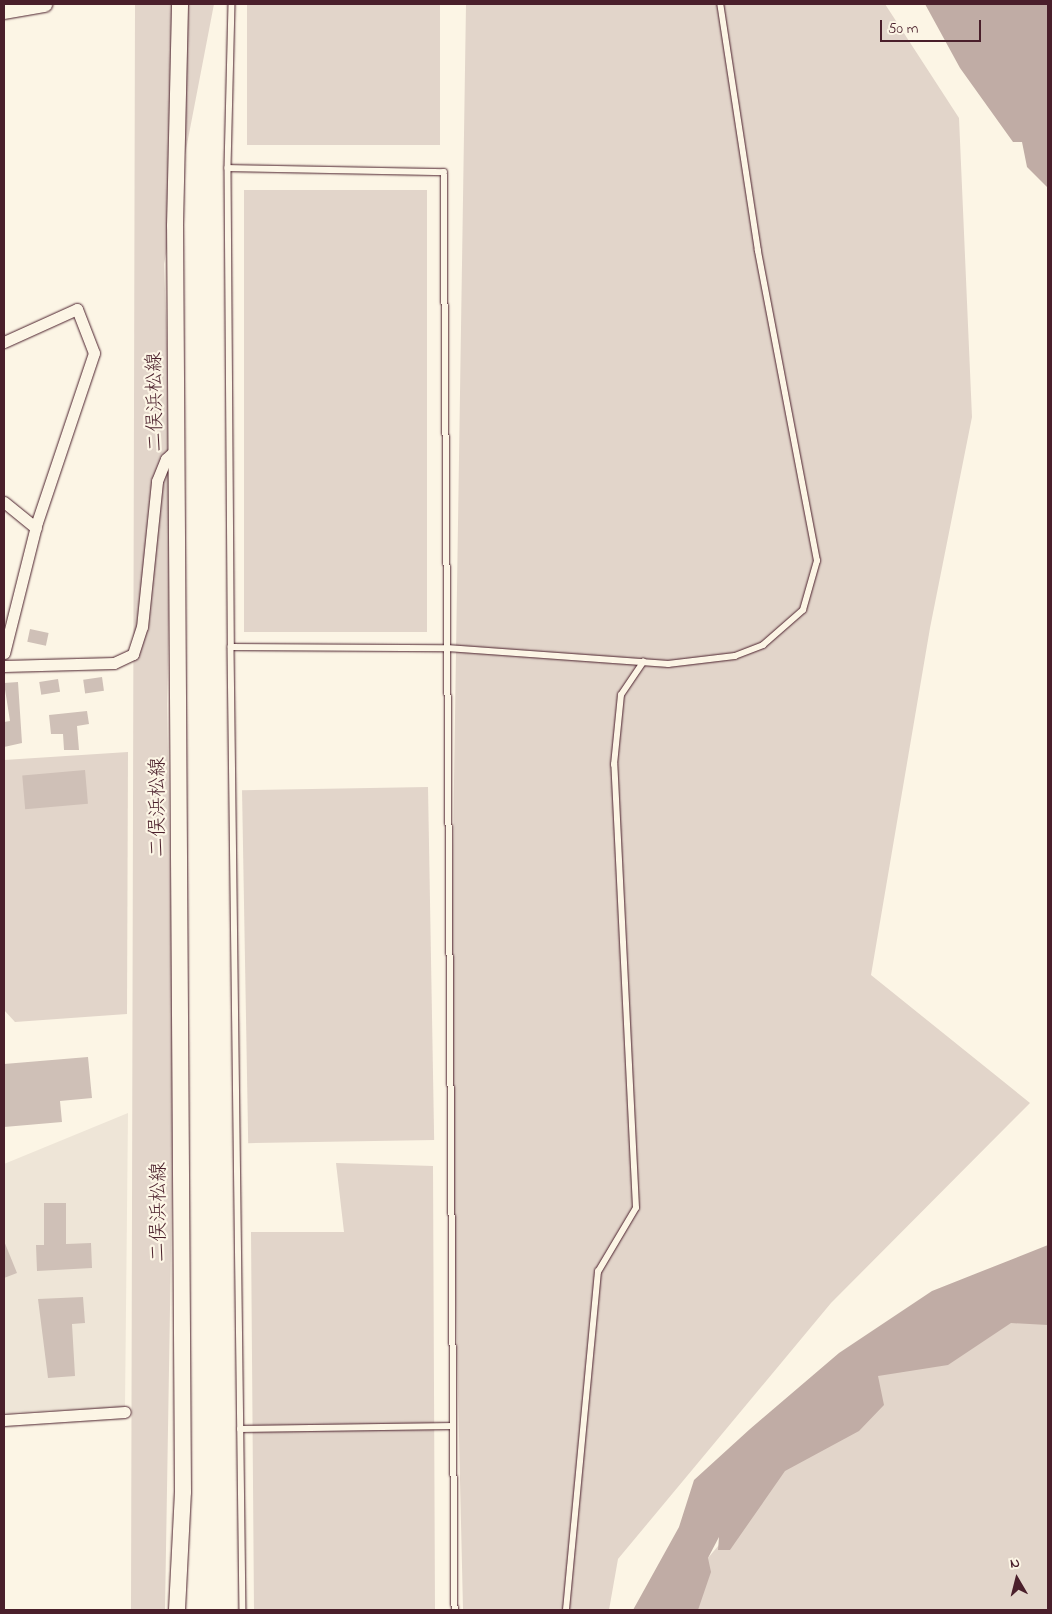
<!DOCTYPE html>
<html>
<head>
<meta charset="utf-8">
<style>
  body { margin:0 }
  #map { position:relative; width:1052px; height:1614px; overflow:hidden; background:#fcf5e5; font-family:"Indie Flower","Klee One",sans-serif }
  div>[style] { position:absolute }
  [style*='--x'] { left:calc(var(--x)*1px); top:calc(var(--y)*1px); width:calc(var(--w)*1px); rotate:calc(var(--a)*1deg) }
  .built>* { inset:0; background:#eee5d7 }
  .green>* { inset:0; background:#e2d5ca; transform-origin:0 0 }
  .water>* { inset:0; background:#c0aca5 }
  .building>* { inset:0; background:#cfc0b7; transform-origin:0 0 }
  .roads { filter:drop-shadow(0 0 1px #4a1f2b) drop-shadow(0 0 1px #4a1f2b) }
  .lane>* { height:5.5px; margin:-2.75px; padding:0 2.75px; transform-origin:2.75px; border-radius:2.75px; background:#fcf5e5 }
  .street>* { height:11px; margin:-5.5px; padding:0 5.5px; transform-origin:5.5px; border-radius:5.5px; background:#fcf5e5 }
  .secondary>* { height:16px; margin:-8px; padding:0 8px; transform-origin:8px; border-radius:8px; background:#fcf5e5 }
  span { translate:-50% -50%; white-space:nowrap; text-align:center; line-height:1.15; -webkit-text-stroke:4.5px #fcf5e5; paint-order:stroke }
  .street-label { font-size:20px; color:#4a1f2b }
  .frame { position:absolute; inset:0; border:5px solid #4a1f2b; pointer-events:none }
  .north { position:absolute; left:992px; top:1554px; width:50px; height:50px; -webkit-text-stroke:4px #fcf5e5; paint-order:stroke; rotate:352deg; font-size:14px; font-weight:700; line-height:20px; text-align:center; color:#4a1f2b }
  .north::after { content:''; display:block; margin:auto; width:18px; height:22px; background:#4a1f2b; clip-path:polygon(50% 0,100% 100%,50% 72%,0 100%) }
  .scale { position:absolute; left:880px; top:20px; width:101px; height:22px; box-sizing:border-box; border:2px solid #4a1f2b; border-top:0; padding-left:6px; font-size:15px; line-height:18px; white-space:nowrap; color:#4a1f2b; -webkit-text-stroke:4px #fcf5e5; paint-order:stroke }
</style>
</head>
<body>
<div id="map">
  <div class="built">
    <i style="clip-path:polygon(128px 1113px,125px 1407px,4px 1413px,4px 1164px)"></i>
  </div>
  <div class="green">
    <i style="clip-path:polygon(135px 4px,214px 4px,164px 264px,172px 479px,167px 705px,174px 1068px,165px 1610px,131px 1610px)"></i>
    <i style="left:247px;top:4px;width:193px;height:141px"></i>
    <i style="clip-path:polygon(466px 4px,885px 4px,959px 118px,972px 417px,930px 628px,871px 975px,1030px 1103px,831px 1303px,618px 1559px,609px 1610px,463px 1610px,450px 1042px)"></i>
    <i style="left:244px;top:190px;width:183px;height:442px"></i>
    <i style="clip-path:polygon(128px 752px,127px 1014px,15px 1022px,4px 1010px,4px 760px)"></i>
    <i style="left:428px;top:787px;width:353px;height:186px;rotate:89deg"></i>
    <i style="clip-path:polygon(336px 1163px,433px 1166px,435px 1610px,254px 1610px,251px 1232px,344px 1232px)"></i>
    <i style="clip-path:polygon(1048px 1303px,1048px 1610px,690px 1610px,708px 1558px,862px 1375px)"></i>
  </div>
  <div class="water">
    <i style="clip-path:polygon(925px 4px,1048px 4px,1048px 188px,1027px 167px,1022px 142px,1013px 142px,960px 68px)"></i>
    <i style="clip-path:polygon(1048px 1245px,1048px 1325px,1011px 1323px,948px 1365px,878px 1376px,884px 1405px,859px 1431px,785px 1471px,730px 1550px,718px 1550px,719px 1537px,708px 1558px,711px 1572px,698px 1610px,633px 1610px,679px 1527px,694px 1480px,750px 1429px,839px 1353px,932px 1291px)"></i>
  </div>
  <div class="building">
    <i style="left:30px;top:629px;width:19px;height:13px;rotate:12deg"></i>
    <i style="left:102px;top:677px;width:14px;height:19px;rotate:82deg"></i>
    <i style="left:58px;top:679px;width:13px;height:19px;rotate:81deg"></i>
    <i style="clip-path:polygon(18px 682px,22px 743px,4px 747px,4px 722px,10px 721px,4px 683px)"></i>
    <i style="clip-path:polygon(87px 711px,89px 724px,77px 726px,79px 750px,64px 750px,63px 734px,51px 734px,49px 715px)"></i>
    <i style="left:85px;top:770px;width:34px;height:63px;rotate:85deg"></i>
    <i style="clip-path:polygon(88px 1057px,92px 1098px,60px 1101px,62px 1122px,4px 1127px,4px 1064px)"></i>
    <i style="clip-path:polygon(44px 1203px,66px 1203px,66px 1244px,91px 1243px,92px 1268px,37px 1271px,36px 1245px,44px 1245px)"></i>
    <i style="clip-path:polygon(4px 1241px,17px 1273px,4px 1278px)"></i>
    <i style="clip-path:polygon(83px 1297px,85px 1323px,72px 1324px,75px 1376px,48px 1378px,38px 1299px)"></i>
  </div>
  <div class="roads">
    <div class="lane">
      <i style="--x:232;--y:4;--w:164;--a:91.4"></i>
      <i style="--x:228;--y:168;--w:479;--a:89.6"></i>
      <i style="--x:231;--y:647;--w:963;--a:89.29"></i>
      <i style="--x:228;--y:168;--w:216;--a:1.1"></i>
      <i style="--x:444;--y:172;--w:1438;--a:89.56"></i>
      <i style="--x:231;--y:647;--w:216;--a:0.3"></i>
      <i style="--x:447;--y:648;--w:222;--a:4.1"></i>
      <i style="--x:668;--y:664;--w:67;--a:-6.8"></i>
      <i style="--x:735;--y:656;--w:30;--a:-21"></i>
      <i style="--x:763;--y:645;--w:53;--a:-41.2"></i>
      <i style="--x:803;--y:610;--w:51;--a:-74.1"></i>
      <i style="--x:817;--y:561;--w:316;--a:-100.8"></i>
      <i style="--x:758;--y:251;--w:250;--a:-98.7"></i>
      <i style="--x:240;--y:1429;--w:213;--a:-0.8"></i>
      <i style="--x:566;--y:1610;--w:340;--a:-84.6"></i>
      <i style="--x:598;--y:1272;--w:74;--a:-59.3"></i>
      <i style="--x:636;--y:1208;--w:444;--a:-92.8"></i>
      <i style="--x:614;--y:765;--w:70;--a:-84.3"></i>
      <i style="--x:621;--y:695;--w:40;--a:-56"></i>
    </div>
    <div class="street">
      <i style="--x:4;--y:342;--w:80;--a:-24.3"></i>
      <i style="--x:77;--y:309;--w:47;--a:68.9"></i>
      <i style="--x:94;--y:353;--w:178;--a:108.6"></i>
      <i style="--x:37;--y:522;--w:135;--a:104.1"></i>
      <i style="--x:4;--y:502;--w:41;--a:39.1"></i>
      <i style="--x:4;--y:666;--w:110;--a:-1.6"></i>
      <i style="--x:114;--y:663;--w:21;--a:-25"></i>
      <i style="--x:133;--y:654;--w:28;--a:-72"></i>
      <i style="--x:142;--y:627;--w:147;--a:-84.1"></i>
      <i style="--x:157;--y:481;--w:24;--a:-68"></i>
      <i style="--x:166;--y:459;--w:16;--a:-43"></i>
      <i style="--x:4;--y:1420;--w:121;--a:-3.8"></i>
    </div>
    <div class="secondary">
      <i style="--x:4;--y:11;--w:41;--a:-9.9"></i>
      <i style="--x:177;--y:1610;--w:118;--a:-87.1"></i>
      <i style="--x:183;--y:1492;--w:1266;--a:-90.36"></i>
      <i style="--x:175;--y:226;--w:222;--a:-88.7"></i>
    </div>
  </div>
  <div class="street-label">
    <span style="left:156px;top:402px;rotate:-91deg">二俣浜松線</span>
    <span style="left:158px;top:807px;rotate:-90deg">二俣浜松線</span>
    <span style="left:159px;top:1212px;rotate:-90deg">二俣浜松線</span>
  </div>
  <div class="frame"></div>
  <div class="north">N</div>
  <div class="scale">50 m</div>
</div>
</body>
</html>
